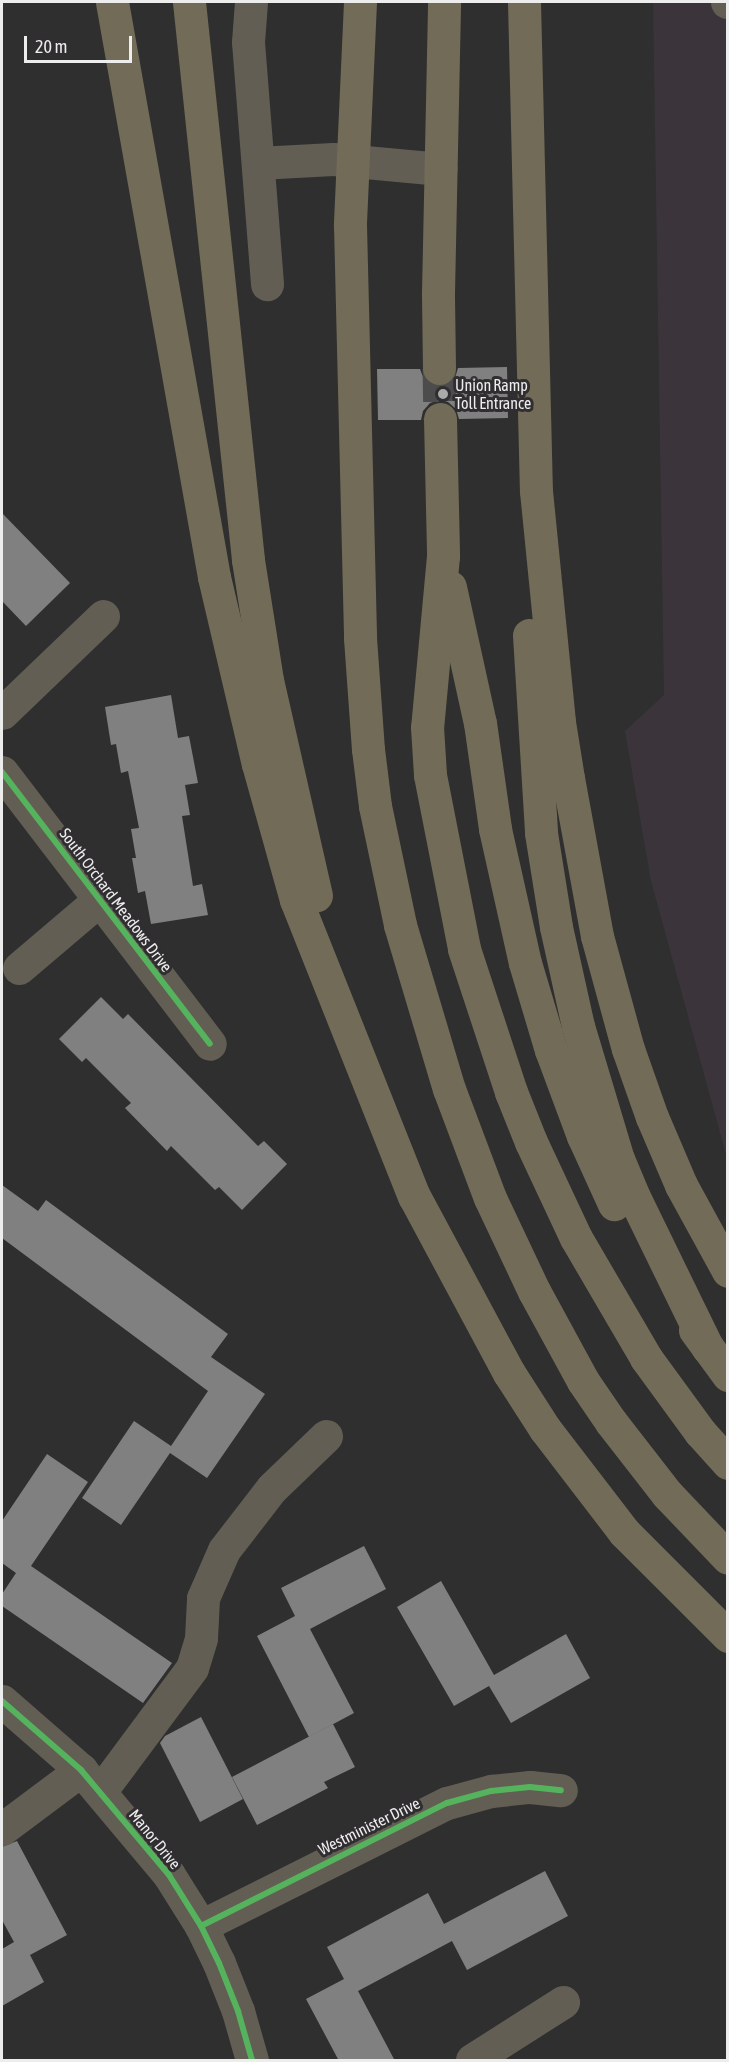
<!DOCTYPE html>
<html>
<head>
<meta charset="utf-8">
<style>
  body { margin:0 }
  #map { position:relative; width:729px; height:2062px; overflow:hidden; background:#2f2f2f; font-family:"Asap Condensed",sans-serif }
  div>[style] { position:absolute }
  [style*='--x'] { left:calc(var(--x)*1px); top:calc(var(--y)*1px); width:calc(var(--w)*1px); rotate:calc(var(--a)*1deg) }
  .built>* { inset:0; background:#3b353b }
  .building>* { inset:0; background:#808080 }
  .highway-tunnel>* { height:33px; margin-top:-16.5px; transform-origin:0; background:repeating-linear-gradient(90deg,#4c4c4c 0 33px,transparent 0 49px) }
  .minor>* { height:33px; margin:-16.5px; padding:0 16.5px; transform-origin:16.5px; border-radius:16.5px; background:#625e54 }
  .highway>* { height:33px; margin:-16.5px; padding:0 16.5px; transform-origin:16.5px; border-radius:16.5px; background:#726b58 }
  .cycleway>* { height:6px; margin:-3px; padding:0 3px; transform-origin:3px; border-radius:3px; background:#56b35d }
  .dots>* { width:16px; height:16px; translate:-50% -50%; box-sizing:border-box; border:3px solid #302e30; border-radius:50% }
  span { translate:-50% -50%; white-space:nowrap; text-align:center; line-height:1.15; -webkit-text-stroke:6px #302e30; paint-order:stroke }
  .poi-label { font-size:16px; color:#eeedee }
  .left { translate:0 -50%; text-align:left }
  .street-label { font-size:16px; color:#eeedee }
  .frame { position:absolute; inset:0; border:3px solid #eeedee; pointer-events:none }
  .scale { position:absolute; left:24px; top:36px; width:108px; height:27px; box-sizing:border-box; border:3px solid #eeedee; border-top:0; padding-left:8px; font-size:18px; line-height:21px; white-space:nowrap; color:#eeedee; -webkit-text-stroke:4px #302e30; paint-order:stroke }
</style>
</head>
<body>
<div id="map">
  <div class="built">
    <i style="clip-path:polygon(653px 2px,727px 2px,727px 1158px,651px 881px,625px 731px,664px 695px)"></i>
  </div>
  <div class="building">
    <i style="clip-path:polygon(507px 367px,508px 418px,459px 419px,456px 409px,448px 402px,440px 400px,430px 403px,423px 411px,421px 420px,378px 420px,377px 369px,420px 369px,423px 377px,429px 384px,440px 387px,448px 384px,455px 378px,458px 368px)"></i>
    <i style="clip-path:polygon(2px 513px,70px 583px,26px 626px,2px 601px)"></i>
    <i style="clip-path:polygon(171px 695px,178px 738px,189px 736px,198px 783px,185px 785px,190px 815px,182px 816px,193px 886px,202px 884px,208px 915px,151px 924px,145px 891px,138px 893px,132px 858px,136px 858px,131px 829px,139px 828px,128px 771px,121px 773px,116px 744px,111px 745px,105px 707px)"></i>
    <i style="clip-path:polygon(101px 997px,123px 1019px,128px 1014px,258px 1146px,264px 1141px,287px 1164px,242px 1210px,219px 1187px,215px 1190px,171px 1146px,167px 1151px,125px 1108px,131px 1103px,86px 1058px,82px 1062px,59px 1039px)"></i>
    <i style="clip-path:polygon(2px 1185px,38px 1211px,46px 1200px,228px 1334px,211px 1357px,265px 1394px,207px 1478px,170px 1453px,121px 1525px,82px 1498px,134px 1421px,171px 1446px,208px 1391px,2px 1238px)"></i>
    <i style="clip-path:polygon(47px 1454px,88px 1482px,31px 1566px,172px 1663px,143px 1703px,2px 1606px,2px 1594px,16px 1573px,2px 1563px,2px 1521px)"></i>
    <i style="clip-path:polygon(364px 1546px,386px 1589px,310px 1629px,354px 1713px,309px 1737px,257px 1636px,295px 1616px,281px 1588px)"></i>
    <i style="clip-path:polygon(441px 1581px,494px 1675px,566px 1634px,590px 1678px,511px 1723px,489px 1686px,454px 1706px,397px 1607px)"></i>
    <i style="clip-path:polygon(201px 1717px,243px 1799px,200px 1822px,160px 1743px,165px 1736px)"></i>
    <i style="clip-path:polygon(333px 1724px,355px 1767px,324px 1782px,328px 1788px,257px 1825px,232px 1777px)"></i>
    <i style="clip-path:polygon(17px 1841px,67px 1935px,30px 1955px,44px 1982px,2px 2006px,2px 1949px,14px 1942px,2px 1920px,2px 1847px)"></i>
    <i style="clip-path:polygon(545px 1871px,568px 1916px,467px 1970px,452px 1941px,358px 1991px,395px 2061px,339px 2061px,306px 1999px,344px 1979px,327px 1947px,428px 1893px,444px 1924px)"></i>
  </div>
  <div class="highway-tunnel">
    <i style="--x:439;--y:368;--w:51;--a:88.9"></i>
  </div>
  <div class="minor">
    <i style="--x:251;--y:2;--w:40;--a:94.3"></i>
    <i style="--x:248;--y:42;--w:243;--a:85.5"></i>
    <i style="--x:727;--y:2;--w:1;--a:0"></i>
    <i style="--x:258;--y:163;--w:75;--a:-3.1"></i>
    <i style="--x:333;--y:159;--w:108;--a:5.3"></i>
    <i style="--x:2;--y:713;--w:140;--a:-43.8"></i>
    <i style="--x:2;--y:772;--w:342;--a:52.6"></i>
    <i style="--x:19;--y:968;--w:105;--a:-40.4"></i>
    <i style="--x:2;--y:1701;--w:105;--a:41.1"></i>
    <i style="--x:81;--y:1770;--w:137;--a:50"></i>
    <i style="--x:169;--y:1875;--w:60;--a:57.9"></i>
    <i style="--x:201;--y:1926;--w:41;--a:64.1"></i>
    <i style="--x:219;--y:1963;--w:52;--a:68.4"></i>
    <i style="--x:238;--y:2011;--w:51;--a:74.1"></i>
    <i style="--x:100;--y:1792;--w:154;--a:-53.4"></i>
    <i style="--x:192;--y:1668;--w:31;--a:-73"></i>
    <i style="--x:201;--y:1638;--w:40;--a:-87.1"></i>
    <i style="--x:203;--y:1598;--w:52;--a:-66.4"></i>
    <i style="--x:224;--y:1550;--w:78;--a:-52.3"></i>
    <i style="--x:272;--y:1488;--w:75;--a:-43.9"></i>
    <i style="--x:2;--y:1829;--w:99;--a:-36.8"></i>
    <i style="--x:201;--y:1926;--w:275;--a:-26.6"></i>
    <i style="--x:447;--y:1803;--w:46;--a:-15.3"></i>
    <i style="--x:491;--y:1791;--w:39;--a:-6"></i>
    <i style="--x:530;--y:1787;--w:31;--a:6"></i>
    <i style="--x:472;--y:2060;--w:108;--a:-32.5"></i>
  </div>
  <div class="highway">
    <i style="--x:112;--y:2;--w:584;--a:79.94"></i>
    <i style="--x:214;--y:577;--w:192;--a:76.8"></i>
    <i style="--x:258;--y:764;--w:141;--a:74.4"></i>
    <i style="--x:296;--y:900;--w:319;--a:68.3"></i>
    <i style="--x:414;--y:1196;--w:201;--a:61.8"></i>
    <i style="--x:509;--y:1373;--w:67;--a:57.3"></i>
    <i style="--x:545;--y:1429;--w:130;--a:52.5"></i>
    <i style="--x:624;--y:1532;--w:147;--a:45"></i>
    <i style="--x:189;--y:2;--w:561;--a:83.96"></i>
    <i style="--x:248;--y:560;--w:121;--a:81"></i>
    <i style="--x:267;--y:680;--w:221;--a:77.2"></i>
    <i style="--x:360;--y:2;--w:223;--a:92.6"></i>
    <i style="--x:350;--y:225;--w:413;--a:88.6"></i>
    <i style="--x:360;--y:638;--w:111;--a:85.9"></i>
    <i style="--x:368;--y:749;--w:57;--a:83"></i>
    <i style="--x:375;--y:806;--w:122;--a:78.1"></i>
    <i style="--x:400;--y:925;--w:171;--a:73.4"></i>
    <i style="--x:449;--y:1089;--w:116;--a:69.4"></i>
    <i style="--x:490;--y:1198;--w:103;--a:64.7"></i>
    <i style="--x:534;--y:1291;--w:102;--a:61.4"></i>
    <i style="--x:583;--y:1381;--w:50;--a:55.7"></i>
    <i style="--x:611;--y:1422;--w:91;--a:52.1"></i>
    <i style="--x:667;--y:1494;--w:88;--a:46.4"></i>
    <i style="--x:524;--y:2;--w:489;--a:88.6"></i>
    <i style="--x:536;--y:491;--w:232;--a:84.3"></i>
    <i style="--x:559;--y:722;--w:57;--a:80.9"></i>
    <i style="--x:568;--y:778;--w:161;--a:79.6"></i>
    <i style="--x:597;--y:936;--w:117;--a:74.7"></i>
    <i style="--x:628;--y:1049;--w:72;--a:70.6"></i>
    <i style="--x:652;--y:1117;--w:74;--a:66.9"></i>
    <i style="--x:681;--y:1185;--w:98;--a:61.3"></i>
    <i style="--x:439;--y:368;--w:75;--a:-90.8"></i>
    <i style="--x:438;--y:293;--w:291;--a:-88.8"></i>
    <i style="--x:440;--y:419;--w:137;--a:88.7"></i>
    <i style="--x:443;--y:556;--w:172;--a:95.3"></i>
    <i style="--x:427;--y:727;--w:48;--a:86.4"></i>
    <i style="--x:430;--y:775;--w:177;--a:78.9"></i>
    <i style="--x:464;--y:949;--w:151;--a:71.8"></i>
    <i style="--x:511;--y:1092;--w:54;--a:68.2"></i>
    <i style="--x:531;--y:1142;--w:106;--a:64.9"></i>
    <i style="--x:576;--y:1238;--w:139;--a:59.7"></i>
    <i style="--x:646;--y:1358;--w:92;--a:53.9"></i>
    <i style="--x:700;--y:1432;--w:42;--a:47.9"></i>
    <i style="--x:450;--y:587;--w:139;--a:77.6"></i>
    <i style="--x:480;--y:723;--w:107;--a:81.9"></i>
    <i style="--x:495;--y:829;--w:137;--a:77.4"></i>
    <i style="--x:525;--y:963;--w:91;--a:73.4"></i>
    <i style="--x:551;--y:1050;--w:92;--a:69.6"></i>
    <i style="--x:583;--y:1136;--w:75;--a:65.5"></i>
    <i style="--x:529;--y:635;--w:198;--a:86.5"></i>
    <i style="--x:541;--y:833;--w:95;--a:80.9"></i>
    <i style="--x:556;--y:927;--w:101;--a:77.5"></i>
    <i style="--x:578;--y:1026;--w:139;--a:73.3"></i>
    <i style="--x:618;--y:1159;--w:41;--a:67.2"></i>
    <i style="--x:634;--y:1197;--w:167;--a:64"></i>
    <i style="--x:695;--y:1330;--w:56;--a:53.7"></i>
  </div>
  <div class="cycleway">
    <i style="--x:2;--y:772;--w:342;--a:52.6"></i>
    <i style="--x:2;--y:1701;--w:105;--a:41.1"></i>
    <i style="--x:81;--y:1770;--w:137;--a:50"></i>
    <i style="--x:169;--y:1875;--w:60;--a:57.9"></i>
    <i style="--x:201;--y:1926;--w:41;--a:64.1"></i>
    <i style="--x:219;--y:1963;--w:52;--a:68.4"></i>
    <i style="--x:238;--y:2011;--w:51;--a:74.1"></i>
    <i style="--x:201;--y:1926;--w:275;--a:-26.6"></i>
    <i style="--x:447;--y:1803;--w:46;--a:-15.3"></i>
    <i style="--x:491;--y:1791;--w:39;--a:-6"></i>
    <i style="--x:530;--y:1787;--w:31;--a:6"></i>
  </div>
  <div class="dots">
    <i style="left:443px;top:394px;background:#abaaab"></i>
  </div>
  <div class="poi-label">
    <span class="left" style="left:455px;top:394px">Union Ramp<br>Toll Entrance</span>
  </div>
  <div class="street-label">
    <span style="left:116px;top:900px;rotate:53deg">South Orchard Meadows Drive</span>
    <span style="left:369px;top:1826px;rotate:-26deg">Westminister Drive</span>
    <span style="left:155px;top:1839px;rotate:51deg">Manor Drive</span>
  </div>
  <div class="frame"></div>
  <div class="scale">20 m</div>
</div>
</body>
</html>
